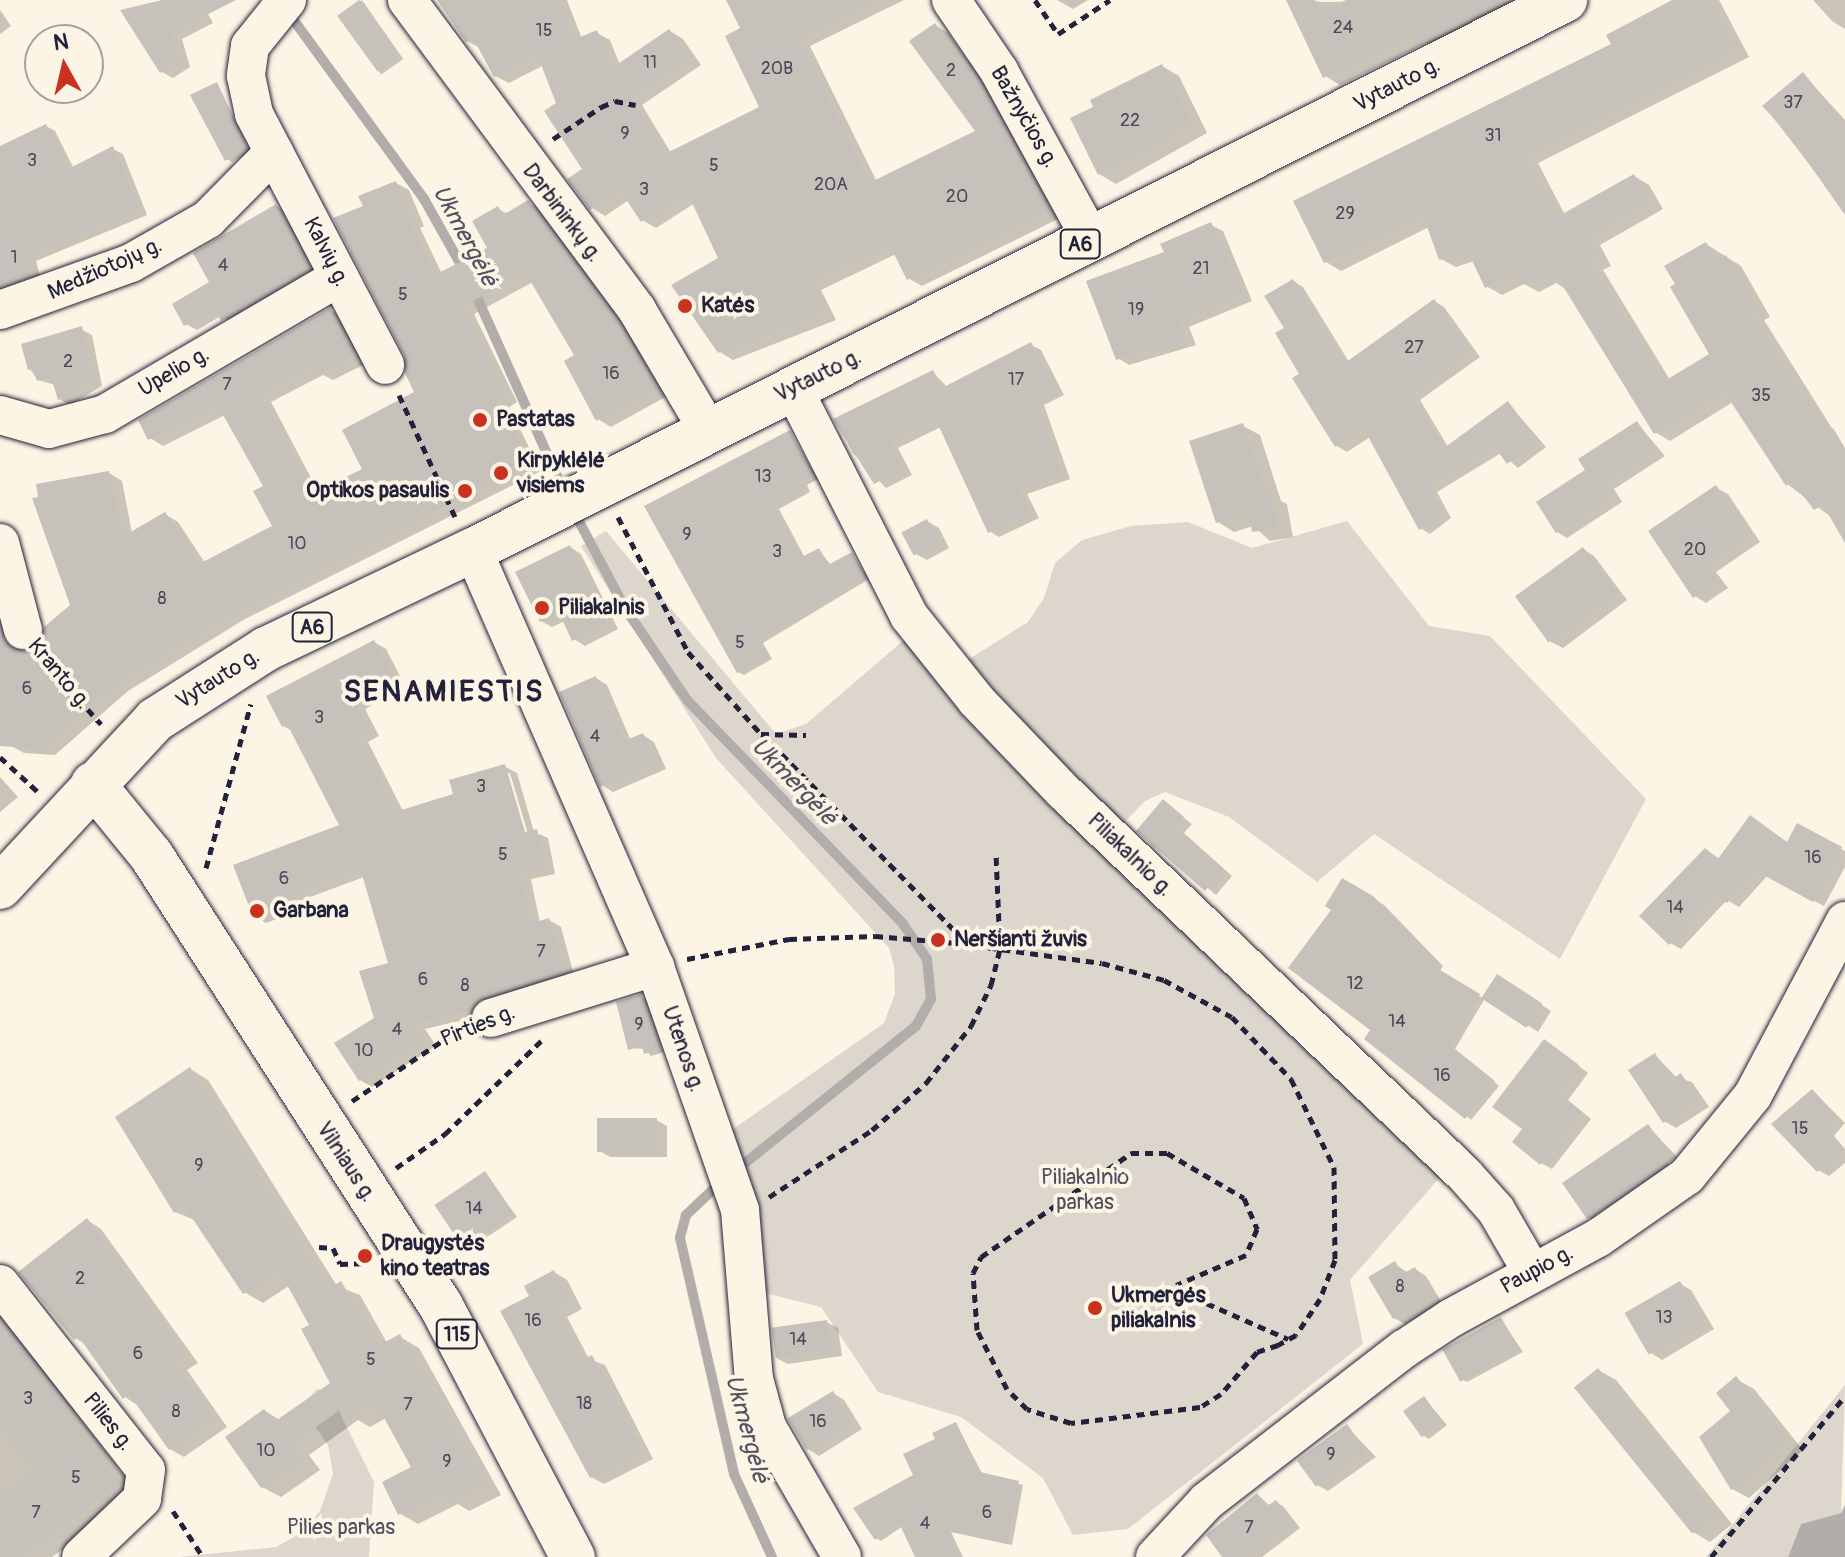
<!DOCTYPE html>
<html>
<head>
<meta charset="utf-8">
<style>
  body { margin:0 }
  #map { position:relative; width:1845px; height:1557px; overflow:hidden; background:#fcf5e5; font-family:Pangolin,sans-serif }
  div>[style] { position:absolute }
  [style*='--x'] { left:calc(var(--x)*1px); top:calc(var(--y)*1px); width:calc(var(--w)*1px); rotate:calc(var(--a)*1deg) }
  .green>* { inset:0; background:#dcd6cc }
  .water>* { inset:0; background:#b2adab }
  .shadow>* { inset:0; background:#0003; transform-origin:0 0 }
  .stream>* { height:10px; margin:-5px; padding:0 5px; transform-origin:5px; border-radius:5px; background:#b2adab }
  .building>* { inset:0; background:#c6c1bb; transform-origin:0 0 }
  .path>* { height:5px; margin-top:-2.5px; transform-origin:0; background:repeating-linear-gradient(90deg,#22223b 0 8px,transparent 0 14px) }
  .roads { filter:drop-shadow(0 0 2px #22223b) drop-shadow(0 0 2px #22223b) }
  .minor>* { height:38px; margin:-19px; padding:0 19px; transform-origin:19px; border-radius:19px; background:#fcf5e5 }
  .major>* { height:44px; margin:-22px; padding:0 22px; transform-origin:22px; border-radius:22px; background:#fcf5e5 }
  .dots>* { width:22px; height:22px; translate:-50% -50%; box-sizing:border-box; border:4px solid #fcf5e5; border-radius:50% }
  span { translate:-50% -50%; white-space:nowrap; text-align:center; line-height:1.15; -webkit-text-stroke:8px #fcf5e5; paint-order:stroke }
  .number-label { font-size:18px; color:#4b4a5b }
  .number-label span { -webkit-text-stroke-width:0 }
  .shield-label span { padding:2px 6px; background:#fcf5e5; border:2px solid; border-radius:6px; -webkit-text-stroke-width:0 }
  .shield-label { font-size:20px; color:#22223b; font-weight:700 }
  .street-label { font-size:22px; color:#22223b }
  .poi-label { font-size:22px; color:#22223b; font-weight:700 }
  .left { translate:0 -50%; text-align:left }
  .right { translate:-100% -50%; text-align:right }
  .park-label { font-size:22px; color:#504f5f }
  .water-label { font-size:24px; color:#545362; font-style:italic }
  .district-label { font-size:30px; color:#22223b; font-weight:700; letter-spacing:2px }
  .north { position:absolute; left:24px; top:24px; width:80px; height:80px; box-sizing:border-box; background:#fcf5e5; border:2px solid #a5a1a1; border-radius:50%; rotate:352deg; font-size:22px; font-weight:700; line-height:32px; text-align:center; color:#22223b }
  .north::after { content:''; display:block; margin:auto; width:28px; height:36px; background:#c8321e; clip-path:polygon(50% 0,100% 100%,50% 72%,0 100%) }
</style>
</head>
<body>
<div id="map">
  <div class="green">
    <i style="clip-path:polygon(1347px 521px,1429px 626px,1490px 636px,1646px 799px,1560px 959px,1374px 834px,1317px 882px,1229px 817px,1165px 792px,1145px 801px,1102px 845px,1441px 1176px,1350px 1280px,1363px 1344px,1128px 1529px,1073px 1535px,1043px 1478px,961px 1417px,878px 1392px,821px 1307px,757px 1291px,729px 1132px,884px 1023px,895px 994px,894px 966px,889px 948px,716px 758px,581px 546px,606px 531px,776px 734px,806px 724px,911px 634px,944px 675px,1028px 622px,1044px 598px,1055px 563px,1082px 540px,1131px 526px,1188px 522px,1252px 548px)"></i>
    <i style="clip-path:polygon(1845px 1385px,1841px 1513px,1801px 1524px,1788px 1557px,1706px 1557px)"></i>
    <i style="clip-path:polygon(317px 1389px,329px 1391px,374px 1482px,369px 1557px,180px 1557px,276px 1547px,301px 1533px,320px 1511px,333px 1474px,328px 1445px,301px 1406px)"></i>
  </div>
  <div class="water">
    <i style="clip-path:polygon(1845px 1505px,1845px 1557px,1788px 1557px,1801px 1524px,1841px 1513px)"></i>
  </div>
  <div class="shadow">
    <i style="clip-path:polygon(170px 0,200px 0,213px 23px,182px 39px,190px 67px,173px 78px,162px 72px,124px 11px)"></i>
    <i style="left:362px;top:0;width:72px;height:27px;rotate:55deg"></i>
    <i style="clip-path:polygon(459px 0,567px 0,582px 39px,597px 33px,610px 40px,620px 65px,670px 31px,683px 39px,701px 65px,642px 105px,671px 153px,762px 108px,742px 29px,728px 0,904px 0,810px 46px,877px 182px,978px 132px,935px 25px,948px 33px,998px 102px,1062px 217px,922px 286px,908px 278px,896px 254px,821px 290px,836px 320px,733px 360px,720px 352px,721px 258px,695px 203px,656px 228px,642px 220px,629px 200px,605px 216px,592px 208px,584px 169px,544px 65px,509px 83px,495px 76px,480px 48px,467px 41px)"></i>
    <i style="clip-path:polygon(1057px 0,1088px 0,1073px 9px)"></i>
    <i style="clip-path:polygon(1288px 0,1326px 2px,1519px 0,1438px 50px,1426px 43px,1340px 85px,1325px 76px)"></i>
    <i style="clip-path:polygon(1676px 0,1719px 0,1749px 57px,1538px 163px,1565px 215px,1634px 176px,1649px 185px,1663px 209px,1600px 245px,1611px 266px,1603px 270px,1670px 380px,1711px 355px,1706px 244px,1741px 266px,1770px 317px,1764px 320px,1845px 449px,1845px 539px,1831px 517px,1787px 484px,1733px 402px,1670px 441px,1655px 432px,1567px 290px,1556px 283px,1539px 292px,1524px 284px,1502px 295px,1486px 286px,1474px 261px,1456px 267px,1441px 259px,1429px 227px,1341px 271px,1326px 262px)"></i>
    <i style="clip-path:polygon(1813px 0,1845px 0,1845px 29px,1832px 21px)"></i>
    <i style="clip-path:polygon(0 10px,11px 26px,0 34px)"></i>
    <i style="clip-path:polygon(1162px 66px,1179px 76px,1207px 133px,1116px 184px,1099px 174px,1096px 108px)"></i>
    <i style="clip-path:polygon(1804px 75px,1845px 120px,1845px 203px,1834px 196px,1764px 106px)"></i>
    <i style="clip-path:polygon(217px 84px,251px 151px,232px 162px,227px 159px)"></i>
    <i style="clip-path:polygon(46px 126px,55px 131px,74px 169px,113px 149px,123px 154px,147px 215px,36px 261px,41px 280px,0 291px,0 148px)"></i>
    <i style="clip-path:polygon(396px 183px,409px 190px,424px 226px,420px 228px,442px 274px,490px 249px,498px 209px,508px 214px,528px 203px,542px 210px,623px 320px,669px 395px,611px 427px,598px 419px,577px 356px,533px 282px,474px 314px,517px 402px,509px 407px,541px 471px,245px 619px,128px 691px,55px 755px,24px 753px,10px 745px,0 729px,0 607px,18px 650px,28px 654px,41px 646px,72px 606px,109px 473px,122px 481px,132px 533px,165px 514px,178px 522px,205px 563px,275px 527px,266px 487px,225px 415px,163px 446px,150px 438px,330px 310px,344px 318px,367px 363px,333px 380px,323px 375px,271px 402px,319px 493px,365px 470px,416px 393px,365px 208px)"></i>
    <i style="clip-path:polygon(276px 206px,287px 212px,320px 275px,233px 326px,221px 316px,197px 330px,186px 324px,212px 283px)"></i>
    <i style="clip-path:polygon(1211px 225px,1223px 231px,1252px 301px,1189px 327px,1196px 345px,1129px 365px,1118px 358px,1166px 253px)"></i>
    <i style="clip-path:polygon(1293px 281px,1303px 287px,1349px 362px,1434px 301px,1444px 307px,1480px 357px,1420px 400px,1448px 447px,1508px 403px,1546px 447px,1518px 468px,1501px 453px,1437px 492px,1451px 518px,1430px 534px,1420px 528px,1370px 437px,1347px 452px,1337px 446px,1301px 374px,1287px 329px)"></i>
    <i style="clip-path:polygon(81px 329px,92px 335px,102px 386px,70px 405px,59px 399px,55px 385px,38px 380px,30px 369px)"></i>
    <i style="clip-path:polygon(1031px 345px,1041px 350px,1064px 395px,1044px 405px,1070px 479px,1027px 494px,1039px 518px,999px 537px,989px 531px,941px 427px,898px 448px,912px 475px,886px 488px,853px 453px,836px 420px,933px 372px,948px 388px)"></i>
    <i style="clip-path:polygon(1638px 424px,1665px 456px,1614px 489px,1622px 502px,1567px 538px,1557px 532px,1588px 471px)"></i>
    <i style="clip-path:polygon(1243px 426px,1260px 435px,1281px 501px,1287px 504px,1293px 537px,1270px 541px,1253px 526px,1234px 532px,1218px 522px)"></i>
    <i style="clip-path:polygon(790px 432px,818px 479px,807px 485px,810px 492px,779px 509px,805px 558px,819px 550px,831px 565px,852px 554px,869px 579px,763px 643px,772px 659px,744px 675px,738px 672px)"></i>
    <i style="clip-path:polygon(1716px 488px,1728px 494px,1760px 542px,1716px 572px,1728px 588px,1706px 603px,1695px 596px)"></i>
    <i style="clip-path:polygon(927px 521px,939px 528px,949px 548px,927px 560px,916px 554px)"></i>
    <i style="clip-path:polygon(570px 547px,581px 554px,618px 629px,585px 646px,574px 639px,565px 621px,552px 627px,541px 621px)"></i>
    <i style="clip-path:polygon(1583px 549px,1594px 556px,1627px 600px,1563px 648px,1551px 642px,1519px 597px)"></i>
    <i style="clip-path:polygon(evenodd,374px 642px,386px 649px,401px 678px,385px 686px,391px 696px,365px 709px,379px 736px,368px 742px,403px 811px,455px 796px,504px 766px,517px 773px,534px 832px,548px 838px,555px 874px,531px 879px,540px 923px,549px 920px,561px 927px,575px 979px,476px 1017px,425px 1029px,436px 1046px,372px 1087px,360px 1080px,390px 964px,364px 877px,302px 900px,306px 908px,266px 923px,254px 916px,342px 826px,294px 732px,283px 726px,374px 642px,505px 773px,510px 773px,530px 841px,526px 842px,505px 773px)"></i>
    <i style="clip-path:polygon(596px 678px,607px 685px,631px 741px,643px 735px,654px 742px,666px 769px,613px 792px,602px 785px)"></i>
    <i style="clip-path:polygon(0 777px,18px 797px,0 812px)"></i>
    <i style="clip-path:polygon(1163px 802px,1192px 824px,1184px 833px,1232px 876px,1216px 895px,1139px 830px)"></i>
    <i style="clip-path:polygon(1798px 826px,1845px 851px,1845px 867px,1824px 906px,1767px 876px,1739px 907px,1727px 900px,1681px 949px,1670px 943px,1706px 850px,1720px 859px,1788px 844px)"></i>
    <i style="clip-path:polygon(1343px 881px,1384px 905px,1443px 966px,1439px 972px,1483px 998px,1509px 983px,1551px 1011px,1538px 1032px,1485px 998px,1455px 1049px,1499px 1086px,1471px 1120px,1372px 1030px,1334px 909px)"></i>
    <i style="clip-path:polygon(641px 996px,646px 999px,664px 1052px,651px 1056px,644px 1049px,630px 1048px)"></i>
    <i style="clip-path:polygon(1555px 1048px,1588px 1073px,1568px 1100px,1591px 1119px,1552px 1169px,1541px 1163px,1525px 1129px)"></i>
    <i style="clip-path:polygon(1655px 1055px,1677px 1078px,1692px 1082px,1709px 1107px,1676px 1128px,1664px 1121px)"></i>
    <i style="clip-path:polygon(190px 1069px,208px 1080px,337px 1286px,360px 1295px,387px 1343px,400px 1337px,419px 1348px,501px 1495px,469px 1511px,458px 1504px,418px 1524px,399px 1513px,413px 1468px,386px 1418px,370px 1427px,358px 1420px,309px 1455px,320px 1470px,281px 1497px,262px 1487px,265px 1411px,280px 1420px,332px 1383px,312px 1326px,290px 1285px,263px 1303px,244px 1292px,197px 1221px,175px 1212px)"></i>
    <i style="clip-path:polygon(1813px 1091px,1845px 1123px,1834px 1136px,1845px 1149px,1845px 1163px,1829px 1176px,1818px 1170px)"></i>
    <i style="clip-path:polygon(656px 1120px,667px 1126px,667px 1157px,610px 1157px,598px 1150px)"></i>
    <i style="clip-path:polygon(1648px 1126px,1677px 1157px,1668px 1163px,1674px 1172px,1600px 1224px,1588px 1217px)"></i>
    <i style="clip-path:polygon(485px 1173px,517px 1217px,469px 1249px,464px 1246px)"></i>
    <i style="clip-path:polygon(87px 1220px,101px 1229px,198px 1363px,187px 1370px,227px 1427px,184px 1457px,170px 1449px,140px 1407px,125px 1397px,87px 1345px,75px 1338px)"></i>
    <i style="clip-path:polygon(1395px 1264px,1408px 1273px,1415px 1269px,1426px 1276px,1442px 1303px,1405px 1324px,1394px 1318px)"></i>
    <i style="clip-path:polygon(554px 1272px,567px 1280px,582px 1309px,567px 1317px,589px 1359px,605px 1365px,653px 1459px,604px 1484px,591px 1477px,532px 1296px)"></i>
    <i style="clip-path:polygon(1680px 1284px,1691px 1290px,1714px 1329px,1662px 1360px,1651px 1353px)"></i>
    <i style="clip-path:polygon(0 1313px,138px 1494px,52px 1557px,0 1557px)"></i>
    <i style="clip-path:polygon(1501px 1319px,1523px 1352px,1467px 1382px,1462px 1379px)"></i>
    <i style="clip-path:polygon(826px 1322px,838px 1328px,842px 1356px,788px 1364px,776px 1358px)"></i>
    <i style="clip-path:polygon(1598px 1370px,1616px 1380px,1732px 1524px,1710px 1542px,1693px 1532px)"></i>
    <i style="clip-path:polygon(1736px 1379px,1754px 1389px,1803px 1450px,1749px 1498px,1732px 1489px)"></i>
    <i style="clip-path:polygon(833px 1393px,844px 1400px,862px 1429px,819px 1456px,808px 1449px)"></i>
    <i style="clip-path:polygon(1425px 1399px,1447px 1425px,1429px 1439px,1424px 1436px)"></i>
    <i style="clip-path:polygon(956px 1424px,983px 1475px,1023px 1485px,1012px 1545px,951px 1532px,963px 1557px,917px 1557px,903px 1526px,881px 1541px,876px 1538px,938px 1440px)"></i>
    <i style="clip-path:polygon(1347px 1427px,1376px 1457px,1328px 1491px,1317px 1485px)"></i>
    <i style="clip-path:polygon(1258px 1495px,1270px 1506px,1276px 1502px,1283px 1506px,1300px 1528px,1262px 1557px,1225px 1557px)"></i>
  </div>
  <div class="stream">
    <i style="--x:287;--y:11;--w:233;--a:53.9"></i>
    <i style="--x:424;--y:199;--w:84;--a:60.7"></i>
    <i style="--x:472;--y:286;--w:228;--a:65.9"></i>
    <i style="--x:574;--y:512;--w:109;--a:62"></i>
    <i style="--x:625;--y:608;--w:111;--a:56"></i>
    <i style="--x:687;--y:700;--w:311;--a:46"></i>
    <i style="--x:903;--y:924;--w:42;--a:55.6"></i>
    <i style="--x:927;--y:959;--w:40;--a:84.3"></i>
    <i style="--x:931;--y:999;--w:31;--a:119"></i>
    <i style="--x:916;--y:1026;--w:232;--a:141.3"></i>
    <i style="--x:722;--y:1181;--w:50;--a:136.6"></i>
    <i style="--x:686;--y:1215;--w:24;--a:105"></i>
    <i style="--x:680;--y:1238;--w:242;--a:77.1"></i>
    <i style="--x:734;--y:1474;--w:91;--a:65.4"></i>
  </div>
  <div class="building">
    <i style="clip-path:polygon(162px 0,236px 0,171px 33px,180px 60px,160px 73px,120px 10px)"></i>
    <i style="left:359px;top:0;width:69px;height:27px;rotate:54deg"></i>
    <i style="clip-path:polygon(437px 0,557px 0,573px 40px,597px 30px,612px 68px,669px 29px,689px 57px,630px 97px,665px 154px,759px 107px,725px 36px,740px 28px,726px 0,876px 0,798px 39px,869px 183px,975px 131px,909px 41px,935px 23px,985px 92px,1050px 209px,907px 280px,889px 244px,809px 282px,824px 312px,718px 353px,671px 285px,718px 258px,687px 192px,641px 222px,620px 190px,590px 210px,567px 179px,582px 169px,544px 111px,556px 103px,537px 54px,494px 77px,473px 38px,466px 42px)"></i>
    <i style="clip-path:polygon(1286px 0,1315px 0,1321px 12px,1346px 0,1504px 0,1421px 43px,1416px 33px,1323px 78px)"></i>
    <i style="clip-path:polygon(1672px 0,1710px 0,1735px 48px,1524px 155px,1557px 217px,1634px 174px,1649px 200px,1586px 236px,1597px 257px,1589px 261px,1663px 382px,1709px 354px,1670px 287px,1675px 284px,1664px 266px,1706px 242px,1717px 260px,1726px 255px,1756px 308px,1750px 311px,1812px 415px,1816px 412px,1827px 432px,1833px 428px,1845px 448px,1845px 543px,1823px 505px,1814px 510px,1792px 481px,1786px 486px,1723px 390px,1654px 434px,1558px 278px,1550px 282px,1545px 273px,1523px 285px,1516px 272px,1485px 288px,1467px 250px,1439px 260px,1423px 215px,1324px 263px,1293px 201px,1611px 44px,1606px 35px)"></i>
    <i style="clip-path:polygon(1162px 64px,1191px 123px,1098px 175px,1070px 118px,1093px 107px,1090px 100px)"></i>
    <i style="clip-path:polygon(1803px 72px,1845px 125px,1845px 215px,1786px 131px,1762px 106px)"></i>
    <i style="clip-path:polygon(217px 82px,247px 148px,225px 161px,190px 95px)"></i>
    <i style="clip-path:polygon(46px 124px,68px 169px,113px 146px,139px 209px,28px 256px,33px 275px,0 284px,0 146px)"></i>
    <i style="clip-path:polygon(396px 181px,412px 218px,408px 220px,435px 275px,487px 248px,472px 221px,498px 206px,503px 215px,528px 200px,610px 311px,657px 388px,596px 421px,564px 361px,574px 355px,525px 272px,462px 307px,505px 394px,497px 399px,529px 463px,231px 613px,115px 684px,41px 749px,0 746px,0 629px,8px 646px,29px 651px,39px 645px,44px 627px,70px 605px,32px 498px,38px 497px,36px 484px,109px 471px,122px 537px,165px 512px,199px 564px,272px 526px,253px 491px,263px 486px,218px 406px,148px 440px,138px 420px,330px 308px,355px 355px,318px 374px,313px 365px,259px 394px,312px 494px,362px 469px,342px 430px,414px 392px,405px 373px,404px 355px,333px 218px,363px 206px,358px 196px)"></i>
    <i style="clip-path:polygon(276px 204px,310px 269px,221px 321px,214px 308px,184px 326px,172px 304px,209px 282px,193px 253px)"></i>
    <i style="clip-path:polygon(1211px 222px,1242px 294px,1179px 320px,1186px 339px,1116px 360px,1086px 281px,1164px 252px,1160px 244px)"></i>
    <i style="clip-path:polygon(1293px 279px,1345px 363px,1434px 299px,1471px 350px,1411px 394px,1444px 448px,1508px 401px,1537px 441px,1507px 464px,1494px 446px,1428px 486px,1442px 512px,1419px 530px,1364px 429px,1335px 447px,1292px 378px,1299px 374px,1275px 333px,1284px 328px,1264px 296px)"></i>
    <i style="clip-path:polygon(82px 326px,92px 380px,58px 400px,51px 377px,37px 381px,33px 369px,28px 370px,21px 344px)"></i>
    <i style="clip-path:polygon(1031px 342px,1055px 389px,1035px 399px,1061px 474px,1018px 488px,1030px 513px,988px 533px,936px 420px,890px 442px,903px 469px,874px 484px,833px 419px,933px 370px,942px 388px)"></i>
    <i style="clip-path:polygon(1637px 421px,1656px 450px,1605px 483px,1614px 496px,1556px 533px,1536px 502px,1585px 470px,1578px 459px)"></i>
    <i style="clip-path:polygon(1243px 423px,1266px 494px,1271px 493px,1277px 528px,1252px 532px,1249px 513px,1216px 523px,1189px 441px)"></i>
    <i style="clip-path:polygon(790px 430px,813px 476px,802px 482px,806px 488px,774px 506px,802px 557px,819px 548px,828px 565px,852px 552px,864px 576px,759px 640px,768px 656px,737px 673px,644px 506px)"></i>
    <i style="clip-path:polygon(1716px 485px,1750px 535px,1706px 565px,1718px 581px,1693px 598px,1648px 531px)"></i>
    <i style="left:927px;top:519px;width:26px;height:29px;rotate:62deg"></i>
    <i style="clip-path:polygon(570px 545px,608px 623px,572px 641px,559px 613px,540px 622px,515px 572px)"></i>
    <i style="left:1583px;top:547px;width:57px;height:84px;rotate:54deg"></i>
    <i style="clip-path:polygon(374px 640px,390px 671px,375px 679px,380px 689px,354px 702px,368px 729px,357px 735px,395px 812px,453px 794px,449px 780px,505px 764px,525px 832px,537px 829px,544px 867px,520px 872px,530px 924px,549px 918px,564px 972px,484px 997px,464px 1006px,465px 1011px,414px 1023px,425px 1039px,359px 1081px,334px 1043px,374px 1018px,359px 971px,388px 963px,360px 868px,292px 893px,295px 901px,253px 917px,233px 865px,339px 825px,287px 724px,282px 727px,266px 696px)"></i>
    <i style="clip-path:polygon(596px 676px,624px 741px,643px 733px,656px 763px,600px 787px,559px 692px)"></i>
    <i style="clip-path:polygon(1163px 799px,1184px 817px,1175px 827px,1224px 870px,1205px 891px,1136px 831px)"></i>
    <i style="clip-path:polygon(1750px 815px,1787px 842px,1797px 823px,1842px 847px,1813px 902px,1756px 871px,1727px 903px,1717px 894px,1669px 945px,1639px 916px,1705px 848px,1718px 859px)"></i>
    <i style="clip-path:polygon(1342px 878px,1373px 896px,1438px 962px,1435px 967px,1480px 994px,1450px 1045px,1495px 1081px,1465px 1119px,1364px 1039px,1370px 1030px,1288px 968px,1331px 910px,1325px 906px)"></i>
    <i style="left:1497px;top:974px;width:54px;height:29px;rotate:33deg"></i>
    <i style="clip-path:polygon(641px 994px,661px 1050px,644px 1054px,642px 1046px,628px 1050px,616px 1002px)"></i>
    <i style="clip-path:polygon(1544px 1039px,1579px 1065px,1558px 1093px,1582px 1112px,1540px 1165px,1512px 1142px,1522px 1129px,1492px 1107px)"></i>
    <i style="clip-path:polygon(1655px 1053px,1672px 1079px,1681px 1073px,1699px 1100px,1663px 1123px,1628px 1070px)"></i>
    <i style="clip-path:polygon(190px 1067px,328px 1289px,341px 1281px,378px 1346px,400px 1334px,484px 1484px,449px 1501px,444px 1491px,398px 1515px,382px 1482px,411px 1467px,376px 1403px,349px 1418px,344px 1407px,292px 1444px,302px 1459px,261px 1488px,225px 1437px,264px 1409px,274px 1422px,330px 1383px,301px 1329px,309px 1325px,279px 1270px,243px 1294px,184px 1206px,174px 1213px,115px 1117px)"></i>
    <i style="clip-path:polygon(1812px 1089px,1838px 1118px,1825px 1129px,1843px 1151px,1817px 1172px,1771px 1124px)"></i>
    <i style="left:597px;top:1118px;width:60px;height:34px"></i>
    <i style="clip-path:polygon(1648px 1124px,1667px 1150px,1658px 1156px,1664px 1165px,1587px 1219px,1562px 1183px)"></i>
    <i style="left:485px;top:1171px;width:52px;height:61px;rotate:56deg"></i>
    <i style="clip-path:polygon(87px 1218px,185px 1354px,174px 1362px,214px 1418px,169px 1450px,129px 1394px,123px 1399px,78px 1336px,74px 1340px,18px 1272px)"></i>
    <i style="clip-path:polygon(1395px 1261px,1402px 1274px,1415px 1267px,1432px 1297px,1393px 1319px,1368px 1277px)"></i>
    <i style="clip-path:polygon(554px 1270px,570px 1301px,555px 1309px,582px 1360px,592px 1355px,641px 1452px,590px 1478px,500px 1311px,529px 1296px,524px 1286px)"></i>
    <i style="left:1680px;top:1281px;width:48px;height:64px;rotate:60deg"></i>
    <i style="left:1501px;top:1317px;width:37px;height:67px;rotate:61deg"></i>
    <i style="clip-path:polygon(0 1320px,121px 1483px,19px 1557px,0 1557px,0 1497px,34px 1472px,0 1425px)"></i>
    <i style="left:827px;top:1320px;width:30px;height:56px;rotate:82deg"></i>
    <i style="left:1598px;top:1368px;width:188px;height:31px;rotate:51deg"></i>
    <i style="clip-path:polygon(1736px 1376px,1787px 1439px,1731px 1490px,1699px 1437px,1730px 1411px,1716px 1393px)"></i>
    <i style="left:833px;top:1391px;width:37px;height:53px;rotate:59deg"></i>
    <i style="left:1424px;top:1396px;width:32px;height:26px;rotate:54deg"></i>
    <i style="clip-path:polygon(956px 1422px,980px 1472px,1019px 1481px,1007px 1544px,948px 1531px,961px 1557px,915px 1557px,899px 1523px,875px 1540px,853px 1508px,913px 1475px,903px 1454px,935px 1439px,932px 1433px)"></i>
    <i style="left:1347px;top:1424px;width:32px;height:62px;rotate:54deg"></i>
    <i style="clip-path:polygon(1257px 1493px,1267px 1506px,1276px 1500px,1294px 1524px,1249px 1557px,1222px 1557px,1206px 1535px)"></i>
  </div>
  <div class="path">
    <i style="--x:1035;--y:0;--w:41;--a:55.9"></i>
    <i style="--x:1058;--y:34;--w:62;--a:-33.2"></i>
    <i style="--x:553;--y:139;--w:58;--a:-33.7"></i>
    <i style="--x:601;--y:107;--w:15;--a:-23"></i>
    <i style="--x:615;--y:101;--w:21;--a:11"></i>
    <i style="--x:399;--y:395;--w:134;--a:65.3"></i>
    <i style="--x:618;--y:517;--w:152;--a:62.6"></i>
    <i style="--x:688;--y:652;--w:110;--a:48.3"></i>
    <i style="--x:761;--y:734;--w:45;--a:1.3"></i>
    <i style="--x:41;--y:657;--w:90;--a:48.2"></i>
    <i style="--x:762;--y:734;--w:294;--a:45.6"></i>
    <i style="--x:0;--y:757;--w:52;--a:42.6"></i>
    <i style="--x:206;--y:868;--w:170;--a:-74.7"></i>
    <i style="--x:687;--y:959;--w:104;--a:-11.1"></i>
    <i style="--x:789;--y:939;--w:86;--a:-2"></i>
    <i style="--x:875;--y:936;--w:72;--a:4.8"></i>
    <i style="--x:947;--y:942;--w:156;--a:7.7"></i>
    <i style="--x:1102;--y:963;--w:64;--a:15.3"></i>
    <i style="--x:1164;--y:980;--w:77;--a:28.6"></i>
    <i style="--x:1232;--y:1017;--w:86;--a:46.4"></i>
    <i style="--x:1291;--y:1079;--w:98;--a:64"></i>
    <i style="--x:1334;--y:1167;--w:93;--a:89.4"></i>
    <i style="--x:1335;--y:1260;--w:42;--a:111"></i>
    <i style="--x:1320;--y:1299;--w:43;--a:123.7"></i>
    <i style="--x:1296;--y:1335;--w:21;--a:151"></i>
    <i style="--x:1278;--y:1345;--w:22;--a:162"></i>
    <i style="--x:1257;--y:1352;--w:55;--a:130.6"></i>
    <i style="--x:1221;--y:1394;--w:25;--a:148"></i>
    <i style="--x:1200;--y:1407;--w:130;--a:172.9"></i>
    <i style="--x:1071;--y:1423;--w:46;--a:-162.3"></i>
    <i style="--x:1027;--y:1409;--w:28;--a:-135"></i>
    <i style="--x:1007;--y:1389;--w:66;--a:-117"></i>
    <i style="--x:977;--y:1330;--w:57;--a:-94"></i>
    <i style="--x:973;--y:1273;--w:18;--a:-63"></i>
    <i style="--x:981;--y:1257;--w:183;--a:-34.7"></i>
    <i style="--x:1131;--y:1153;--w:36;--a:0"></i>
    <i style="--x:1167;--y:1153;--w:89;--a:30.3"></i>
    <i style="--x:1244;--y:1198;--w:34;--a:67"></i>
    <i style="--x:1257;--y:1229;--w:28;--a:113"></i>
    <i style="--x:1246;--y:1255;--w:76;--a:156.8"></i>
    <i style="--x:1176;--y:1285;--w:9;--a:54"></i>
    <i style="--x:1181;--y:1292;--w:117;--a:23.7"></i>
    <i style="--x:352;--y:1101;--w:130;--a:-33.7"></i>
    <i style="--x:396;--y:1168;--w:60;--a:-34.8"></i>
    <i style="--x:445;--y:1134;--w:134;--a:-44.1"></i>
    <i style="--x:769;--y:1197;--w:123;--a:-33"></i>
    <i style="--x:872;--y:1130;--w:72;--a:-41"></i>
    <i style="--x:926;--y:1083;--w:73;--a:-51.7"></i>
    <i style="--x:971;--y:1026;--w:46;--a:-64"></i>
    <i style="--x:991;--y:985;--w:37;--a:-76"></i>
    <i style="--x:1000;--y:949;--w:94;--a:-92.4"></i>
    <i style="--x:319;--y:1247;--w:14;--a:4"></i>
    <i style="--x:333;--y:1248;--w:17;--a:66"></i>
    <i style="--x:340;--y:1264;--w:28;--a:-2"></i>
    <i style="--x:173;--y:1511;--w:55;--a:56.9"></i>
    <i style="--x:1711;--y:1557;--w:209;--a:-50.2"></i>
  </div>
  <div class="roads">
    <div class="minor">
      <i style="--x:287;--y:0;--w:59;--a:128.8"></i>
      <i style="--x:250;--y:46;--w:30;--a:98"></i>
      <i style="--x:246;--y:76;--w:39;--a:78"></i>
      <i style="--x:254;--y:114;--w:283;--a:62.4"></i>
      <i style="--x:407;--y:0;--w:386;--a:53.4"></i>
      <i style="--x:637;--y:310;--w:139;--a:59.4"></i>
      <i style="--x:951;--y:0;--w:86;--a:55.9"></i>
      <i style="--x:999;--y:71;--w:192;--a:61.3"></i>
      <i style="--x:0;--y:310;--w:139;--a:-19.7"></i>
      <i style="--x:131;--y:263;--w:89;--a:-29.7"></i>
      <i style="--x:208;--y:219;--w:94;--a:-45.4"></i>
      <i style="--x:793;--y:388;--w:256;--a:63"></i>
      <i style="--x:909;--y:616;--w:107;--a:51.4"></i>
      <i style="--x:976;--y:700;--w:127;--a:46.3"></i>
      <i style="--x:1064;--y:792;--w:553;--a:43.68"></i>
      <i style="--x:1464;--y:1174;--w:48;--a:48.4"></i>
      <i style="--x:1496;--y:1210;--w:72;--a:59.9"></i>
      <i style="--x:0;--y:415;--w:51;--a:15.9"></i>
      <i style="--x:49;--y:429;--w:58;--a:-15"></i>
      <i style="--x:105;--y:414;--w:271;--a:-30.3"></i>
      <i style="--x:0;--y:543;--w:90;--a:75.2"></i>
      <i style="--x:473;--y:550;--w:455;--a:66.4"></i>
      <i style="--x:655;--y:967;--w:257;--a:70.7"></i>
      <i style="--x:740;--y:1210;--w:170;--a:85.3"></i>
      <i style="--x:754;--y:1379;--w:50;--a:74.8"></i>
      <i style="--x:767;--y:1427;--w:150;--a:60"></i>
      <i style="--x:491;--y:1018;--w:172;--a:-17.3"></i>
      <i style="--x:0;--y:1284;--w:236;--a:51.9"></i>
      <i style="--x:146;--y:1470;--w:29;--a:98"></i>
      <i style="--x:142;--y:1499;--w:84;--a:136.4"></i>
      <i style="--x:1155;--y:1557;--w:76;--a:-47.1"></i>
      <i style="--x:1207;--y:1501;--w:249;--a:-37.7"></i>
      <i style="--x:1404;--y:1349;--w:56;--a:-33.4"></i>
      <i style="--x:1451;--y:1318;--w:167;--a:-28.6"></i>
      <i style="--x:1598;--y:1238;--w:108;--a:-34.9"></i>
      <i style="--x:1687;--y:1176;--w:104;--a:-50.8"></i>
      <i style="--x:1753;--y:1095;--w:197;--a:-62.1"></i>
    </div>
    <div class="major">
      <i style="--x:93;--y:784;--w:92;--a:50.8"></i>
      <i style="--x:151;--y:855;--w:536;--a:57.26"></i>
      <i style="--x:441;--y:1306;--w:284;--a:62.3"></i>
      <i style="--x:0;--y:887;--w:228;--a:-47.1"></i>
      <i style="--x:155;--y:720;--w:132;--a:-32.6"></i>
      <i style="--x:266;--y:649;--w:229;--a:-25.6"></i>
      <i style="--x:473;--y:550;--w:1223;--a:-26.73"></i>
    </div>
  </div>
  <div class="dots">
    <i style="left:685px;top:306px;background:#c8321e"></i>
    <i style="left:480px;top:420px;background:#c8321e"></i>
    <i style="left:501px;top:473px;background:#c8321e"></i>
    <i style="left:465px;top:491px;background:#c8321e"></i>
    <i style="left:542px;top:608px;background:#c8321e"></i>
    <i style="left:257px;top:911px;background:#c8321e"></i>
    <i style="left:938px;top:940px;background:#c8321e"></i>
    <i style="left:365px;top:1256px;background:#c8321e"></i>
    <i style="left:1095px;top:1308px;background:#c8321e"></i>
  </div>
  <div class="number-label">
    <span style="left:1343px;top:28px">24</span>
    <span style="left:544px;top:31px">15</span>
    <span style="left:650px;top:63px">11</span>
    <span style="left:777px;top:69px">20B</span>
    <span style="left:951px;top:71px">2</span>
    <span style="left:1793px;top:103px">37</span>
    <span style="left:1130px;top:121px">22</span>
    <span style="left:625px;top:134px">9</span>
    <span style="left:1493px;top:136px">31</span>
    <span style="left:32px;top:161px">3</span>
    <span style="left:714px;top:166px">5</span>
    <span style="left:831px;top:185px">20A</span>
    <span style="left:644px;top:190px">3</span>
    <span style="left:957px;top:197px">20</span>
    <span style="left:1345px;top:214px">29</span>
    <span style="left:14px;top:258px">1</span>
    <span style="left:223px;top:266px">4</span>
    <span style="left:1201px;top:269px">21</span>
    <span style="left:403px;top:295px">5</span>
    <span style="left:1136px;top:310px">19</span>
    <span style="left:1414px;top:348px">27</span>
    <span style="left:68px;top:362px">2</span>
    <span style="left:611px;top:374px">16</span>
    <span style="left:1016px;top:380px">17</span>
    <span style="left:227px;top:385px">7</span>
    <span style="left:1761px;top:396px">35</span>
    <span style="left:763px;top:477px">13</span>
    <span style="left:687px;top:535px">9</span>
    <span style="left:297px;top:544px">10</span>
    <span style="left:1695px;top:550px">20</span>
    <span style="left:777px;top:552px">3</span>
    <span style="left:162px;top:599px">8</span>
    <span style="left:740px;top:643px">5</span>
    <span style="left:27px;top:689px">6</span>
    <span style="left:319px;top:718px">3</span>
    <span style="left:595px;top:737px">4</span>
    <span style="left:481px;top:787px">3</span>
    <span style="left:503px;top:855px">5</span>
    <span style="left:1813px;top:858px">16</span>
    <span style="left:284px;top:879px">6</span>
    <span style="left:1675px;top:908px">14</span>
    <span style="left:541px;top:952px">7</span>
    <span style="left:423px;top:980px">6</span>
    <span style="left:1355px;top:984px">12</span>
    <span style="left:465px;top:986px">8</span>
    <span style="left:1397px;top:1022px">14</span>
    <span style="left:639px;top:1025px">9</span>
    <span style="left:397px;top:1030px">4</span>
    <span style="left:364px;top:1051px">10</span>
    <span style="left:1442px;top:1076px">16</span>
    <span style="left:1800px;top:1129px">15</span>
    <span style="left:199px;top:1166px">9</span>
    <span style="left:474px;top:1209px">14</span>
    <span style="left:80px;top:1279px">2</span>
    <span style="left:1400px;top:1287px">8</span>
    <span style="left:1664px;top:1318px">13</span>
    <span style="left:533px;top:1321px">16</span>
    <span style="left:798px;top:1340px">14</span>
    <span style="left:138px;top:1354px">6</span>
    <span style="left:371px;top:1360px">5</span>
    <span style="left:28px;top:1399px">3</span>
    <span style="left:584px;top:1404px">18</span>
    <span style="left:408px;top:1405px">7</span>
    <span style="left:176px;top:1412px">8</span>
    <span style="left:818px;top:1422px">16</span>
    <span style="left:266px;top:1451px">10</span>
    <span style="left:1331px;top:1455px">9</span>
    <span style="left:447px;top:1462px">9</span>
    <span style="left:76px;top:1478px">5</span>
    <span style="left:36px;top:1513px">7</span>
    <span style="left:987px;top:1513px">6</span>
    <span style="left:925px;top:1524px">4</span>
    <span style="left:1249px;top:1528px">7</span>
  </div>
  <div class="shield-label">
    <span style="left:1080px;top:244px">A6</span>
    <span style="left:312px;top:627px">A6</span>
    <span style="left:457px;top:1334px">115</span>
  </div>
  <div class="street-label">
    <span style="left:1397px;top:85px;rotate:-27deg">Vytauto g.</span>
    <span style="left:1024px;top:117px;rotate:60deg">Bažnyčios g.</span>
    <span style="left:562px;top:213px;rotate:53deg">Darbininkų g.</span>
    <span style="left:326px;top:252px;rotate:63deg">Kalvių g.</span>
    <span style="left:105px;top:269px;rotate:-24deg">Medžiotojų g.</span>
    <span style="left:174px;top:372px;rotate:-30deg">Upelio g.</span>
    <span style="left:818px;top:376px;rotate:-26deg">Vytauto g.</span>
    <span style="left:59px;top:674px;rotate:50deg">Kranto g.</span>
    <span style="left:218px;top:679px;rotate:-32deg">Vytauto g.</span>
    <span style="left:1130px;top:855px;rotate:44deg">Piliakalnio g.</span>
    <span style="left:478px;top:1026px;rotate:-22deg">Pirties g.</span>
    <span style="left:683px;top:1049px;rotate:71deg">Utenos g.</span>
    <span style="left:346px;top:1162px;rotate:57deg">Vilniaus g.</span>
    <span style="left:1537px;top:1270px;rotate:-28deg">Paupio g.</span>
    <span style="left:108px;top:1422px;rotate:52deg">Pilies g.</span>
  </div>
  <div class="poi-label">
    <span class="left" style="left:701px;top:306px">Katės</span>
    <span class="left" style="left:496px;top:420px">Pastatas</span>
    <span class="left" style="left:517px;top:473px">Kirpyklėlė<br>visiems</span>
    <span class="right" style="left:449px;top:491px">Optikos pasaulis</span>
    <span class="left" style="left:558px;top:608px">Piliakalnis</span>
    <span class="left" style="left:273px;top:911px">Garbana</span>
    <span class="left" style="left:954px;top:940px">Neršianti žuvis</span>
    <span class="left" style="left:381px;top:1256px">Draugystės<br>kino teatras</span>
    <span class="left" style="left:1111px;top:1308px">Ukmergės<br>piliakalnis</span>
  </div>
  <div class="park-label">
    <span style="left:1085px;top:1190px">Piliakalnio<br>parkas</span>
    <span style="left:341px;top:1528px">Pilies parkas</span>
  </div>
  <div class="water-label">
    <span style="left:465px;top:236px;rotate:62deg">Ukmergėlė</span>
    <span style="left:794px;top:782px;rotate:46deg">Ukmergėlė</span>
    <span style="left:747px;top:1429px;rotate:75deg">Ukmergėlė</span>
  </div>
  <div class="district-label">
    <span style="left:444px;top:692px">SENAMIESTIS</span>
  </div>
  <div class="north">N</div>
</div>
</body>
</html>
